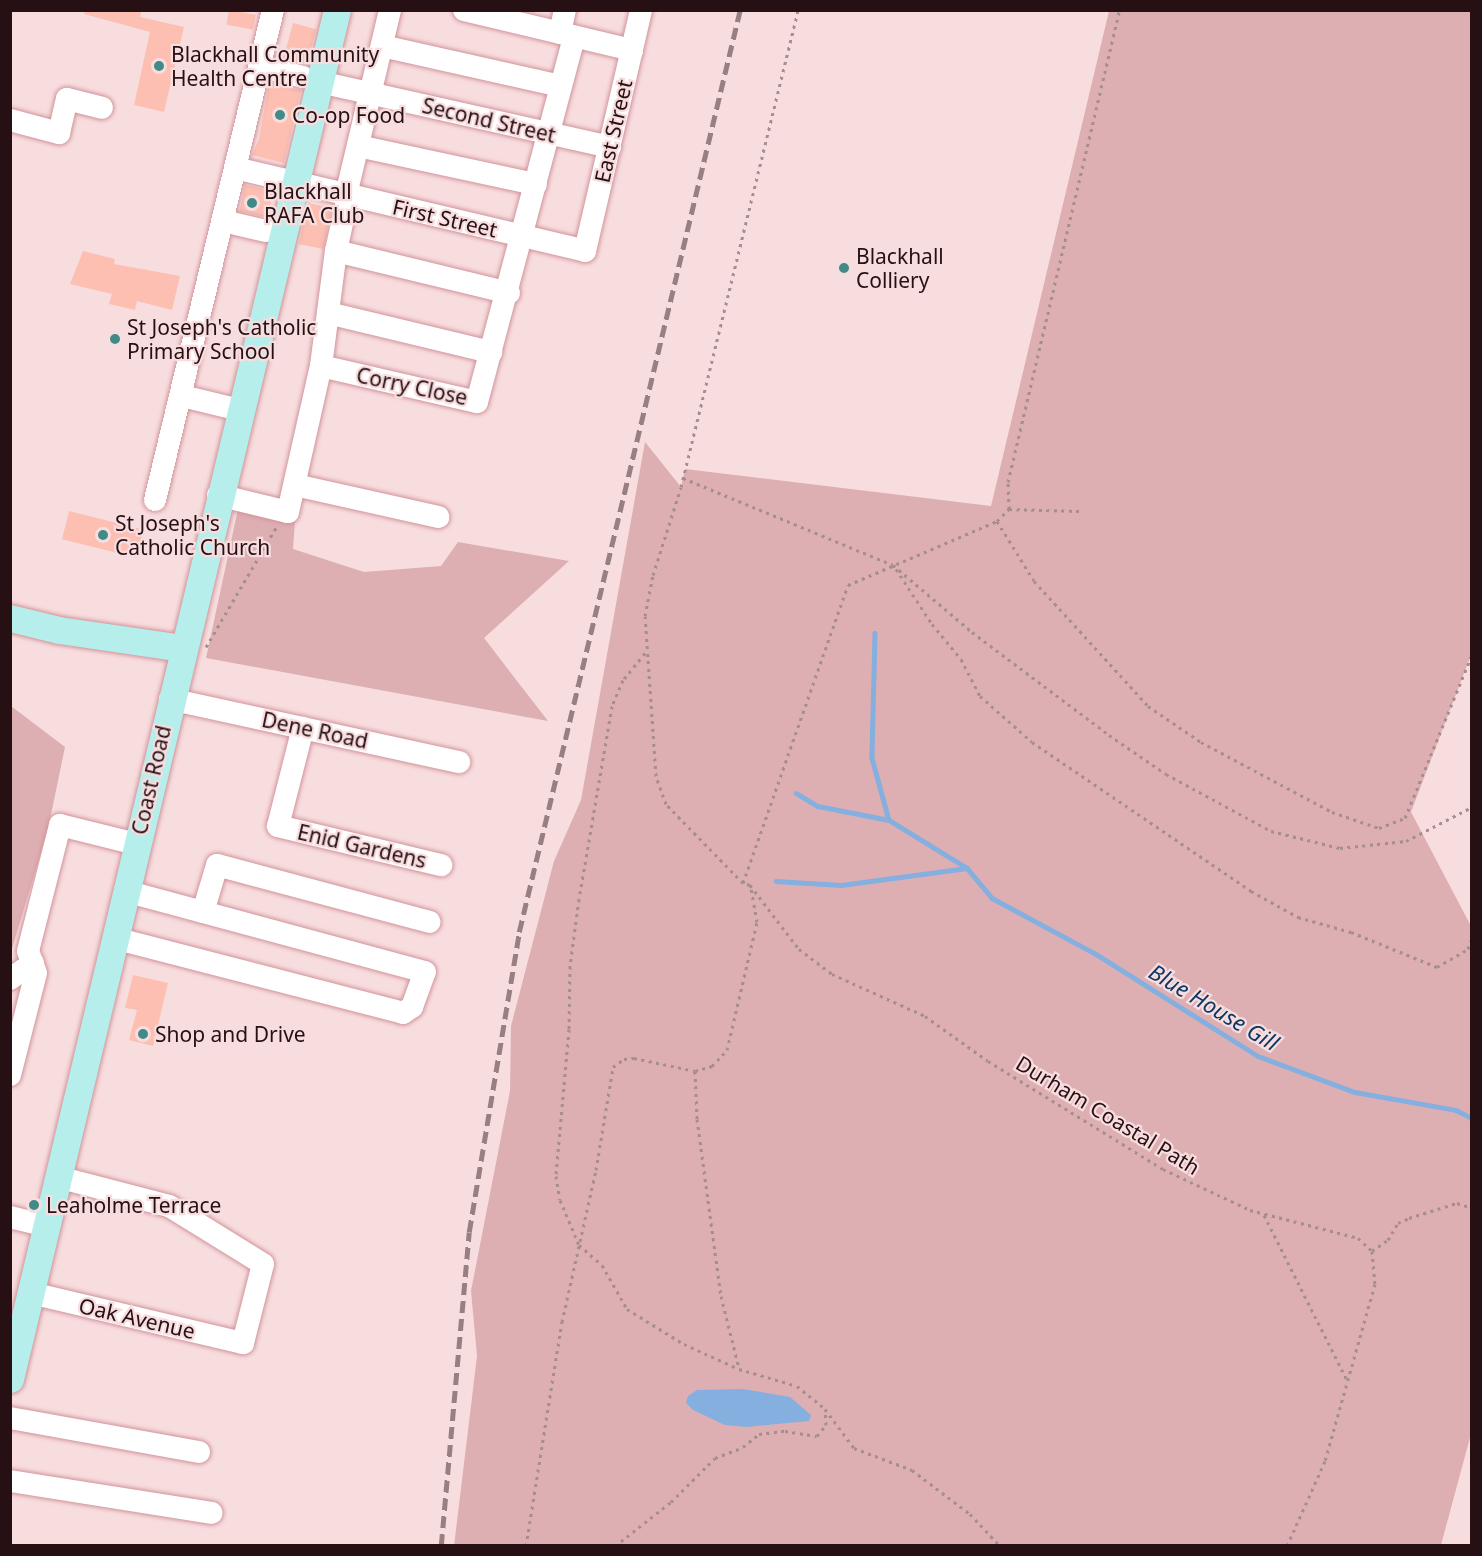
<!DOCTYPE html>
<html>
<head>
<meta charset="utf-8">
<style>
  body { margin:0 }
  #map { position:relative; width:1482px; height:1556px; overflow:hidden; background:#f8dddf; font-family:"Noto Sans",sans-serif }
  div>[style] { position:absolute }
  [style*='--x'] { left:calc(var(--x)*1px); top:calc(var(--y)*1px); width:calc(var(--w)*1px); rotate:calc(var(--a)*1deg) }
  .green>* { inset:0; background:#ddafb3 }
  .water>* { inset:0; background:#85afdf }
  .stream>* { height:4.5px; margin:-2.25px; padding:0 2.25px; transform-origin:2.25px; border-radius:2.25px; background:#85afdf }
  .building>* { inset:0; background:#fcbfb1; transform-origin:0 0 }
  .path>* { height:3px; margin-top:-1.5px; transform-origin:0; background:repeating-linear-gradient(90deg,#a68d8f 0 3px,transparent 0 7.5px) }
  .roads { filter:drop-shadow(0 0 2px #d1949a) drop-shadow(0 0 2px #d1949a) }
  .minor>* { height:22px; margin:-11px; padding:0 11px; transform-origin:11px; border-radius:11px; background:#fff }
  .major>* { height:27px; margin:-13.5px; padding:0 13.5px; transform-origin:13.5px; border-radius:13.5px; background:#b5eeeb }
  .rail>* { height:4.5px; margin-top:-2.25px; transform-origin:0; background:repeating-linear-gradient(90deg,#988082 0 12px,transparent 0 18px) }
  .dots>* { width:16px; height:16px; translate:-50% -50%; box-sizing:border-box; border:3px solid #f8dddf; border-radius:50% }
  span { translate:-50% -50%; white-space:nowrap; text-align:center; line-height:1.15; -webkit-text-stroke:4.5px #f8dddf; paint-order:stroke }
  .poi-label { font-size:21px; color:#261013 }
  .left { translate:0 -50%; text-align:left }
  .street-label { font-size:21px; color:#261013 }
  .water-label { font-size:22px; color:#0b3864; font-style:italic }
  .frame { position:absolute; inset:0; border:12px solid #261013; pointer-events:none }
</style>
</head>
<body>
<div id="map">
  <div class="green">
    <i style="clip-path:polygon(1109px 11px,1471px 11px,1471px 655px,1411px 812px,1472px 928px,1471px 1434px,1441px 1545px,454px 1546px,477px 1356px,471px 1291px,510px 1091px,511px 1026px,554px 861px,581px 800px,645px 442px,681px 487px,685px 469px,991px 506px)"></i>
    <i style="clip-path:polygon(238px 509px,295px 522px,293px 549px,364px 572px,441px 566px,458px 542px,569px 561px,484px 638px,548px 721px,206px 658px)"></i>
    <i style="clip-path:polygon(11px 706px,65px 747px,48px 829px,11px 952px)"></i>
  </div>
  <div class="water">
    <i style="clip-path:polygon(743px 1389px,790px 1397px,811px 1415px,809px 1421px,747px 1427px,725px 1425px,693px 1410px,686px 1403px,688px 1396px,697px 1390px)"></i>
  </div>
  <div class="stream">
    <i style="--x:875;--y:633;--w:125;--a:91.4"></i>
    <i style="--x:872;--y:758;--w:64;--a:74.7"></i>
    <i style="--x:889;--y:820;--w:92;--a:31.6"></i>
    <i style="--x:967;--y:868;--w:39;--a:50"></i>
    <i style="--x:992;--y:898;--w:118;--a:28.3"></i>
    <i style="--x:1096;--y:954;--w:191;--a:32.2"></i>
    <i style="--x:1258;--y:1056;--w:103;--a:20.4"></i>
    <i style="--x:1355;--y:1092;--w:103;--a:10.1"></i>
    <i style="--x:1456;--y:1110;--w:18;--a:27"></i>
    <i style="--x:796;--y:793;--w:26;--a:31"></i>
    <i style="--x:818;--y:806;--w:72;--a:11.2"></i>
    <i style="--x:776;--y:881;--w:65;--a:3.5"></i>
    <i style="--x:841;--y:885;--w:127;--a:-7.7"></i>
  </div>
  <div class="building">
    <i style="clip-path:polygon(85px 10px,142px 10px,140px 17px,184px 27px,164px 112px,134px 105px,150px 32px,84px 14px)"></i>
    <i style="left:229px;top:10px;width:27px;height:15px;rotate:10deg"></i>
    <i style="left:293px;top:23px;width:24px;height:36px;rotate:15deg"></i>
    <i style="clip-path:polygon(269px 83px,301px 90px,284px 163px,252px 155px,259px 139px)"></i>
    <i style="left:245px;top:185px;width:29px;height:27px;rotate:12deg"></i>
    <i style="left:307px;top:203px;width:25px;height:42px;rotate:11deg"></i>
    <i style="clip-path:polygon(83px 251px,115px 259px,114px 264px,180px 276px,172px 310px,137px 301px,135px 310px,109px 304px,112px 294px,70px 284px)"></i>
    <i style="left:69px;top:511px;width:77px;height:29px;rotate:14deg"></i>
    <i style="clip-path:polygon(133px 975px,168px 983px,153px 1046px,129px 1040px,137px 1010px,125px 1008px)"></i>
  </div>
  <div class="path">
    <i style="--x:683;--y:478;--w:227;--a:22.5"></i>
    <i style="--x:893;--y:565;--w:104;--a:40.3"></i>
    <i style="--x:972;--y:632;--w:171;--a:36.9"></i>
    <i style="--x:1109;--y:735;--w:69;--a:34.4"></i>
    <i style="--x:1166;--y:774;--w:119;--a:28.5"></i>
    <i style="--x:1271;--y:831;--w:71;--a:13.8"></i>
    <i style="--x:1340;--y:848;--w:66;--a:-6.1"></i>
    <i style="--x:1406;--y:841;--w:74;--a:-27.3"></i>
    <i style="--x:1009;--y:509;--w:70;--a:1.6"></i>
    <i style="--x:997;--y:521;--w:70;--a:58.3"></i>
    <i style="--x:1034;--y:581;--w:169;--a:47.6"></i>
    <i style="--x:1148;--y:706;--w:64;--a:34.2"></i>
    <i style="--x:1201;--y:742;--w:149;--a:28.1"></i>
    <i style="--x:1332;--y:812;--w:50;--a:18.8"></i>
    <i style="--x:1379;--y:828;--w:28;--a:-21"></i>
    <i style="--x:1405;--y:818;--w:176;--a:-67.7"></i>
    <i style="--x:896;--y:569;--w:66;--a:56.8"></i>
    <i style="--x:932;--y:624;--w:45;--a:50.4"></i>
    <i style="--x:961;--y:659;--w:42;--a:62.8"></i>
    <i style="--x:980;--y:696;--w:69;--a:41.5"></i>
    <i style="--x:1032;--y:742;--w:265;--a:34.2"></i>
    <i style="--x:1251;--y:891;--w:54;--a:29"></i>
    <i style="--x:1298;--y:917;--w:55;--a:15.8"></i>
    <i style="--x:1351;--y:932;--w:93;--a:22.1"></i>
    <i style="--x:1437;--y:967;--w:36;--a:-30"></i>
    <i style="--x:1468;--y:949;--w:12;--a:-70"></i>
    <i style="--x:206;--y:647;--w:140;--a:-59.6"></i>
    <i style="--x:645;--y:653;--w:35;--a:129"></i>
    <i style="--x:623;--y:680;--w:28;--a:113"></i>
    <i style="--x:612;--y:706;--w:196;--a:99.7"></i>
    <i style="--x:579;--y:899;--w:68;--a:97.7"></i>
    <i style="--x:570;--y:966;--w:63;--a:90.9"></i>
    <i style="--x:569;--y:1029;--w:148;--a:95.1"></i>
    <i style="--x:556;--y:1176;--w:24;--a:81"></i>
    <i style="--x:560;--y:1200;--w:49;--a:67.1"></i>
    <i style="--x:579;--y:1245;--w:30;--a:41"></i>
    <i style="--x:602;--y:1265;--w:51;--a:60.4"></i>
    <i style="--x:627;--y:1309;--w:67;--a:31.6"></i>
    <i style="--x:684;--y:1344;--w:60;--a:24.4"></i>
    <i style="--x:739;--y:1369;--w:60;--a:16.3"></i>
    <i style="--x:797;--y:1386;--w:36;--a:39"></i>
    <i style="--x:825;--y:1409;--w:49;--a:53.4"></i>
    <i style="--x:854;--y:1448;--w:62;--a:20.8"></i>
    <i style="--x:912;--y:1470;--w:73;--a:37.2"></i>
    <i style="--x:970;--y:1514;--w:44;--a:46.8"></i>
    <i style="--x:743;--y:883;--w:316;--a:-70.6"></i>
    <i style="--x:848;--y:585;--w:162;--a:-23.2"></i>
    <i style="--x:997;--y:521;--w:17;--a:-45"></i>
    <i style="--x:1009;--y:509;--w:27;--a:-92"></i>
    <i style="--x:1008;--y:482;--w:485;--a:-76.7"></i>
    <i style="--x:750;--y:885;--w:81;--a:52.6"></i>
    <i style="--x:799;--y:949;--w:41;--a:37.1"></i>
    <i style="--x:832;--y:974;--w:102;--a:24.3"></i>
    <i style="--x:925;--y:1016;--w:77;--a:35.5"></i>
    <i style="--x:988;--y:1061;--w:206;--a:31.7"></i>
    <i style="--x:1163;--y:1169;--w:96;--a:25.2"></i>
    <i style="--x:1250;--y:1210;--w:112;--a:14.5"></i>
    <i style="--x:1358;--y:1238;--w:19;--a:43"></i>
    <i style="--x:1372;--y:1251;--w:33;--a:85"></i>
    <i style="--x:1375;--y:1284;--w:184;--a:105.8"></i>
    <i style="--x:1325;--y:1461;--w:93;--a:114.1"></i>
    <i style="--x:750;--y:885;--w:7;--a:-164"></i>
    <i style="--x:743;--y:883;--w:110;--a:-134.3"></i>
    <i style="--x:666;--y:804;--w:30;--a:-110"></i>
    <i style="--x:656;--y:776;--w:160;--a:-93.9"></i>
    <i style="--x:645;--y:616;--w:42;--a:-79"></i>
    <i style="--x:653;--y:575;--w:92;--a:-72.3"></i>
    <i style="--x:681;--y:487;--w:491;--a:-76.2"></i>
    <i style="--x:695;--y:1071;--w:48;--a:87.6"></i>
    <i style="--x:697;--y:1119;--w:179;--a:82.3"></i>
    <i style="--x:721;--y:1296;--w:74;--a:76"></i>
    <i style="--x:1264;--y:1215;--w:187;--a:63.3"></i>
    <i style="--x:1372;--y:1251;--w:19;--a:-35"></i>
    <i style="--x:1388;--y:1240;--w:20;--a:-60"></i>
    <i style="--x:1398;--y:1223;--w:12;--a:-24"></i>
    <i style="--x:1409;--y:1218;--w:50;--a:-17.4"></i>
    <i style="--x:1457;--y:1203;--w:16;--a:18"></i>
    <i style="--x:526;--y:1546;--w:227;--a:-80.9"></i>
    <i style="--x:562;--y:1322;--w:156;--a:-77.4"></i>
    <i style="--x:596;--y:1170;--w:104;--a:-80.6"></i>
    <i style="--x:613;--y:1067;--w:14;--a:-36"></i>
    <i style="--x:624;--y:1059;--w:10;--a:-6"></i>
    <i style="--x:634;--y:1058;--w:62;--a:12"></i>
    <i style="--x:695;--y:1071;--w:18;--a:-16"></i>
    <i style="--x:712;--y:1066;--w:22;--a:-47"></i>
    <i style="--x:727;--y:1050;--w:131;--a:-76.8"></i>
    <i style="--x:757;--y:922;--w:36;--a:-100"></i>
    <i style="--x:615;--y:1546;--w:71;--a:-38.2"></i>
    <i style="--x:671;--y:1502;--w:62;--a:-45"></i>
    <i style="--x:715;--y:1458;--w:30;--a:-21"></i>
    <i style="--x:743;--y:1447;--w:21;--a:-39"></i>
    <i style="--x:759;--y:1434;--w:26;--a:-7"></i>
    <i style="--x:785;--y:1431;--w:32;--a:9"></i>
    <i style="--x:817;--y:1436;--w:14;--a:-51"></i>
    <i style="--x:826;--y:1425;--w:14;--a:-94"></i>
  </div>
  <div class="roads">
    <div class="minor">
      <i style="--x:464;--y:10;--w:173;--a:13.4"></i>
      <i style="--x:560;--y:33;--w:24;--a:-78"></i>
      <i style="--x:382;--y:46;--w:183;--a:12.6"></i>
      <i style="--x:259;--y:66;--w:45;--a:14"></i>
      <i style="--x:333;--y:85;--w:284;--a:12.6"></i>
      <i style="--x:10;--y:120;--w:51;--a:14.9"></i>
      <i style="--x:59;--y:133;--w:35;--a:-77"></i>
      <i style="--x:67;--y:99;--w:36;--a:14"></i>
      <i style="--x:358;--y:146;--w:182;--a:12.1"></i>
      <i style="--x:235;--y:168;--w:360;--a:13.3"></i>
      <i style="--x:585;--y:251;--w:247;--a:-76.9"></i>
      <i style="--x:346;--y:195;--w:190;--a:-76.6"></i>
      <i style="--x:223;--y:221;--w:44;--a:13.1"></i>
      <i style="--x:336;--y:251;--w:178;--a:13.6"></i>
      <i style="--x:328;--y:313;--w:168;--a:13.5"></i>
      <i style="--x:321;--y:366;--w:160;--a:13"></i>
      <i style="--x:477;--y:402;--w:378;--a:-75.1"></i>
      <i style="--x:182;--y:396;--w:60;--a:13.6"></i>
      <i style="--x:295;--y:485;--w:147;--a:12.6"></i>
      <i style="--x:218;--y:495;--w:72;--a:13.7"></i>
      <i style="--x:288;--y:512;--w:150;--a:-77.3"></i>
      <i style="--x:321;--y:366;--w:116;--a:-82.6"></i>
      <i style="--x:336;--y:251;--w:56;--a:-77.7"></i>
      <i style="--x:155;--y:500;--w:504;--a:-76.46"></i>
      <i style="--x:170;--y:699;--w:296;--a:12.3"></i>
      <i style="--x:303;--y:728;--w:101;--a:104.3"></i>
      <i style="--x:278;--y:826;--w:168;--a:13.5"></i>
      <i style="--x:203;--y:912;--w:49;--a:-73.4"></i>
      <i style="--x:217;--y:865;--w:220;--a:15"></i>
      <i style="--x:114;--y:938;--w:299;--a:14.5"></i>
      <i style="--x:403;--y:1013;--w:11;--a:-34"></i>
      <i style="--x:412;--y:1007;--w:37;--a:-70"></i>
      <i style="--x:425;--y:972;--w:311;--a:-164.9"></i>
      <i style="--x:10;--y:979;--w:28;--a:-35"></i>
      <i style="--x:10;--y:1075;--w:105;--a:-75.7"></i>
      <i style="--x:36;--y:973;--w:23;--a:-110"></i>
      <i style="--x:28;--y:951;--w:130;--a:-75.7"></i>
      <i style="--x:60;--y:825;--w:78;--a:14"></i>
      <i style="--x:10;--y:1217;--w:37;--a:14"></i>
      <i style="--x:31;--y:1293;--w:218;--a:13.3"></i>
      <i style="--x:243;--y:1343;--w:81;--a:-75.8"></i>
      <i style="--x:263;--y:1264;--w:110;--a:-148.3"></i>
      <i style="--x:169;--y:1206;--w:115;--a:-165.4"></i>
      <i style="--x:10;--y:1418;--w:192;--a:10.2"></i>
      <i style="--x:10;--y:1481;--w:204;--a:9"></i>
    </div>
    <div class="major">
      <i style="--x:10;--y:618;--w:50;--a:13.8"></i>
      <i style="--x:59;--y:630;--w:124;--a:8.3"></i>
      <i style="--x:10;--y:1379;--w:1408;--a:-76.57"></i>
    </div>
  </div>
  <div class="rail">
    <i style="--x:441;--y:1546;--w:315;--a:-84.9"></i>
    <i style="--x:469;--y:1232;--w:304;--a:-80.5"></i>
    <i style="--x:519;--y:932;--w:948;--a:-76.52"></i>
  </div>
  <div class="dots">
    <i style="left:159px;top:66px;background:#428a87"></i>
    <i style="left:280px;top:115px;background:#428a87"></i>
    <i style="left:252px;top:203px;background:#428a87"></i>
    <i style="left:844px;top:268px;background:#428a87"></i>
    <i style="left:115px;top:339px;background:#428a87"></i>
    <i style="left:103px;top:535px;background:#428a87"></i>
    <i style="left:143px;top:1034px;background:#428a87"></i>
    <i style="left:34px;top:1205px;background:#428a87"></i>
  </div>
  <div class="poi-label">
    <span class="left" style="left:171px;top:66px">Blackhall Community<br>Health Centre</span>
    <span class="left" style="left:292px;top:115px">Co-op Food</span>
    <span class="left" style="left:264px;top:203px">Blackhall<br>RAFA Club</span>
    <span class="left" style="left:856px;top:268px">Blackhall<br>Colliery</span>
    <span class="left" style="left:127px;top:339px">St Joseph's Catholic<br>Primary School</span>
    <span class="left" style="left:115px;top:535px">St Joseph's<br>Catholic Church</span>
    <span class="left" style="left:155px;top:1034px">Shop and Drive</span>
    <span class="left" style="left:46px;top:1205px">Leaholme Terrace</span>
  </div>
  <div class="street-label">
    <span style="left:489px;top:120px;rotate:13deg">Second Street</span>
    <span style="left:613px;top:131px;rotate:-77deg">East Street</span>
    <span style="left:445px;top:218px;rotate:13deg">First Street</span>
    <span style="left:412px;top:386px;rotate:12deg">Corry Close</span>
    <span style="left:315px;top:730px;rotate:12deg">Dene Road</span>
    <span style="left:151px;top:780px;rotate:-77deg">Coast Road</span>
    <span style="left:362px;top:846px;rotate:13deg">Enid Gardens</span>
    <span style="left:1108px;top:1115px;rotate:31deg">Durham Coastal Path</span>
    <span style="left:137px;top:1318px;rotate:13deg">Oak Avenue</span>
  </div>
  <div class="water-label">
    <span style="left:1214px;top:1007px;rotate:31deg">Blue House Gill</span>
  </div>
  <div class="frame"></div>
</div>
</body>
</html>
